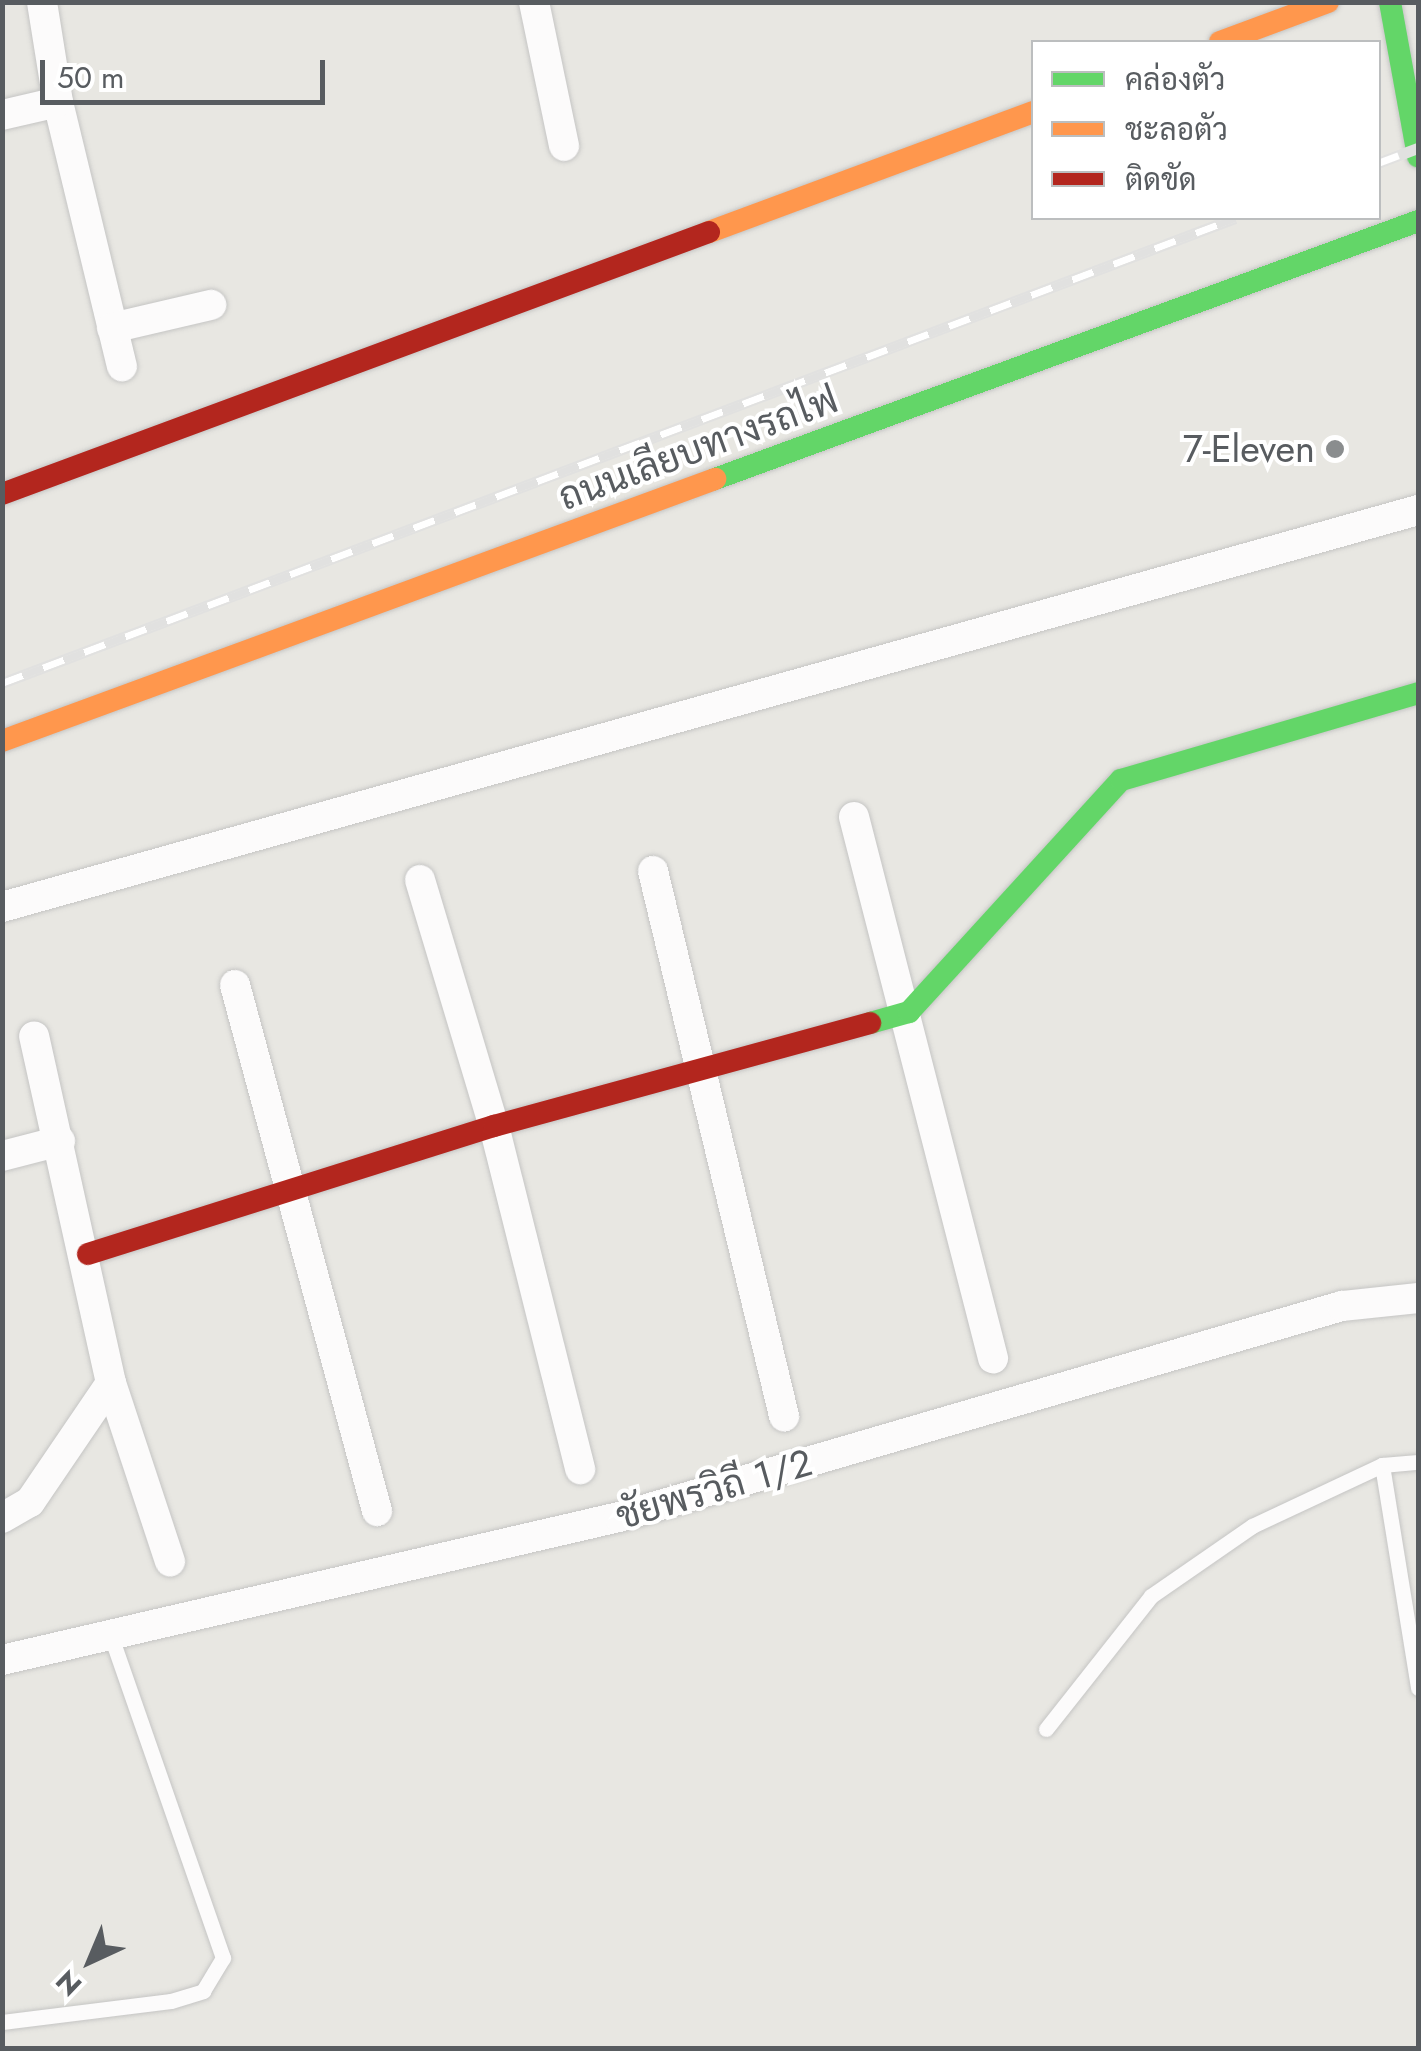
<!DOCTYPE html>
<html>
<head>
<meta charset="utf-8">
<style>
  body { margin:0 }
  #map { position:relative; width:1421px; height:2051px; overflow:hidden; background:#e8e7e2; font-family:Jost,Sarabun,sans-serif }
  div>[style] { position:absolute }
  [style*='--x'] { left:calc(var(--x)*1px); top:calc(var(--y)*1px); width:calc(var(--w)*1px); rotate:calc(var(--a)*1deg) }
  .roads { filter:drop-shadow(0 0 2px #c5c5c4) drop-shadow(0 0 2px #c5c5c4) }
  .lane>* { height:15px; margin:-7.5px; padding:0 7.5px; transform-origin:7.5px; border-radius:7.5px; background:#fcfbfb }
  .street>* { height:30px; margin:-15px; padding:0 15px; transform-origin:15px; border-radius:15px; background:#fcfbfb }
  .fast>* { height:22px; margin:-11px; padding:0 11px; transform-origin:11px; border-radius:11px; background:#63d668 }
  .slow>* { height:22px; margin:-11px; padding:0 11px; transform-origin:11px; border-radius:11px; background:#ff974d }
  .jam>* { height:22px; margin:-11px; padding:0 11px; transform-origin:11px; border-radius:11px; background:#b3261e }
  .rail>* { height:11px; margin-top:-5.5px; transform-origin:0; background:repeating-linear-gradient(90deg,#fff 0 22px,#e1e1e0 0 44px); box-sizing:border-box; border-block:2px solid #e1e1e0 }
  .dots>* { width:28px; height:28px; translate:-50% -50%; box-sizing:border-box; border:5px solid #fff; border-radius:50% }
  span { translate:-50% -50%; white-space:nowrap; text-align:center; line-height:1.15; -webkit-text-stroke:8px #fff; paint-order:stroke }
  .street-label { font-size:38px; color:#585c60 }
  .poi-label { font-size:38px; color:#585c60 }
  .right { translate:-100% -50%; text-align:right }
  .frame { position:absolute; inset:0; border:5px solid #585c60; pointer-events:none }
  .legend { position:absolute; left:1031px; top:40px; width:350px; height:180px; box-sizing:border-box; background:#fff; border:2px solid #bcbebf; margin:0; padding:12px 18px; list-style:none; font-size:30px; color:#585c60 }
  .legend li { display:flex; align-items:center; gap:20px; height:50px }
  .legend b { width:50px; border:2px solid #bcbebf }
  .north { position:absolute; left:40px; top:1911px; width:100px; height:100px; -webkit-text-stroke:8px #fff; paint-order:stroke; rotate:224deg; font-size:28px; font-weight:700; line-height:40px; text-align:center; color:#585c60 }
  .north::after { content:''; display:block; margin:auto; width:35px; height:45px; background:#585c60; clip-path:polygon(50% 0,100% 100%,50% 72%,0 100%) }
  .scale { position:absolute; left:40px; top:60px; width:285px; height:45px; box-sizing:border-box; border:5px solid #585c60; border-top:0; padding-left:12px; font-size:30px; line-height:35px; white-space:nowrap; color:#585c60; -webkit-text-stroke:8px #fff; paint-order:stroke }
</style>
</head>
<body>
<div id="map">
  <div class="roads">
    <div class="lane">
      <i style="--x:1382;--y:1465;--w:226;--a:80.8"></i>
      <i style="--x:1046;--y:1729;--w:169;--a:-51.7"></i>
      <i style="--x:1151;--y:1596;--w:123;--a:-34.7"></i>
      <i style="--x:1252;--y:1526;--w:144;--a:-25.1"></i>
      <i style="--x:1382;--y:1465;--w:36;--a:-5"></i>
      <i style="--x:2;--y:2022;--w:170;--a:-7.1"></i>
      <i style="--x:171;--y:2001;--w:34;--a:-17"></i>
      <i style="--x:203;--y:1991;--w:39;--a:-59"></i>
      <i style="--x:223;--y:1958;--w:341;--a:-109.2"></i>
    </div>
    <div class="street">
      <i style="--x:534;--y:2;--w:147;--a:78.2"></i>
      <i style="--x:58;--y:102;--w:272;--a:76.4"></i>
      <i style="--x:2;--y:115;--w:57;--a:-13.1"></i>
      <i style="--x:58;--y:102;--w:101;--a:-99.1"></i>
      <i style="--x:112;--y:328;--w:102;--a:-13.1"></i>
      <i style="--x:854;--y:817;--w:559;--a:75.59"></i>
      <i style="--x:653;--y:871;--w:561;--a:76.48"></i>
      <i style="--x:420;--y:880;--w:257;--a:73.3"></i>
      <i style="--x:494;--y:1126;--w:354;--a:75.9"></i>
      <i style="--x:2;--y:907;--w:1471;--a:-15.66"></i>
      <i style="--x:235;--y:985;--w:545;--a:74.89"></i>
      <i style="--x:2;--y:1156;--w:60;--a:-14.5"></i>
      <i style="--x:111;--y:1383;--w:188;--a:71.7"></i>
      <i style="--x:2;--y:1518;--w:32;--a:-30"></i>
      <i style="--x:30;--y:1502;--w:144;--a:-55.8"></i>
      <i style="--x:111;--y:1383;--w:355;--a:-102.5"></i>
      <i style="--x:2;--y:1660;--w:633;--a:-13.05"></i>
      <i style="--x:619;--y:1517;--w:753;--a:-16.27"></i>
      <i style="--x:1342;--y:1306;--w:76;--a:-6"></i>
    </div>
    <div class="fast">
      <i style="--x:1390;--y:2;--w:157;--a:79.7"></i>
      <i style="--x:715;--y:479;--w:749;--a:-20.15"></i>
      <i style="--x:870;--y:1023;--w:41;--a:-15.8"></i>
      <i style="--x:909;--y:1012;--w:314;--a:-47.6"></i>
      <i style="--x:1121;--y:780;--w:309;--a:-16.3"></i>
    </div>
    <div class="slow">
      <i style="--x:1220;--y:42;--w:115;--a:-20.3"></i>
      <i style="--x:709;--y:232;--w:346;--a:-20.3"></i>
      <i style="--x:2;--y:741;--w:760;--a:-20.18"></i>
    </div>
    <div class="jam">
      <i style="--x:2;--y:494;--w:754;--a:-20.33"></i>
      <i style="--x:88;--y:1254;--w:426;--a:-17.5"></i>
      <i style="--x:494;--y:1126;--w:390;--a:-15.3"></i>
    </div>
  </div>
  <div class="rail">
    <i style="--x:1378;--y:163;--w:43;--a:-20.6"></i>
    <i style="--x:2;--y:683;--w:1318;--a:-20.66"></i>
  </div>
  <div class="dots">
    <i style="left:1335px;top:449px;background:#8a8d8e"></i>
  </div>
  <div class="street-label">
    <span style="left:698px;top:448px;rotate:-20deg">ถนนเลียบทางรถไฟ</span>
    <span style="left:714px;top:1489px;rotate:-16deg">ชัยพรวิถี 1/2</span>
  </div>
  <div class="poi-label">
    <span class="right" style="left:1315px;top:449px">7-Eleven</span>
  </div>
  <div class="frame"></div>
  <ul class="legend">
  <li><b style="height:12px;background:#63d668"></b>คล่องตัว</li>
  <li><b style="height:12px;background:#ff974d"></b>ชะลอตัว</li>
  <li><b style="height:12px;background:#b3261e"></b>ติดขัด</li>
  </ul>
  <div class="north">N</div>
  <div class="scale">50 m</div>
</div>
</body>
</html>
